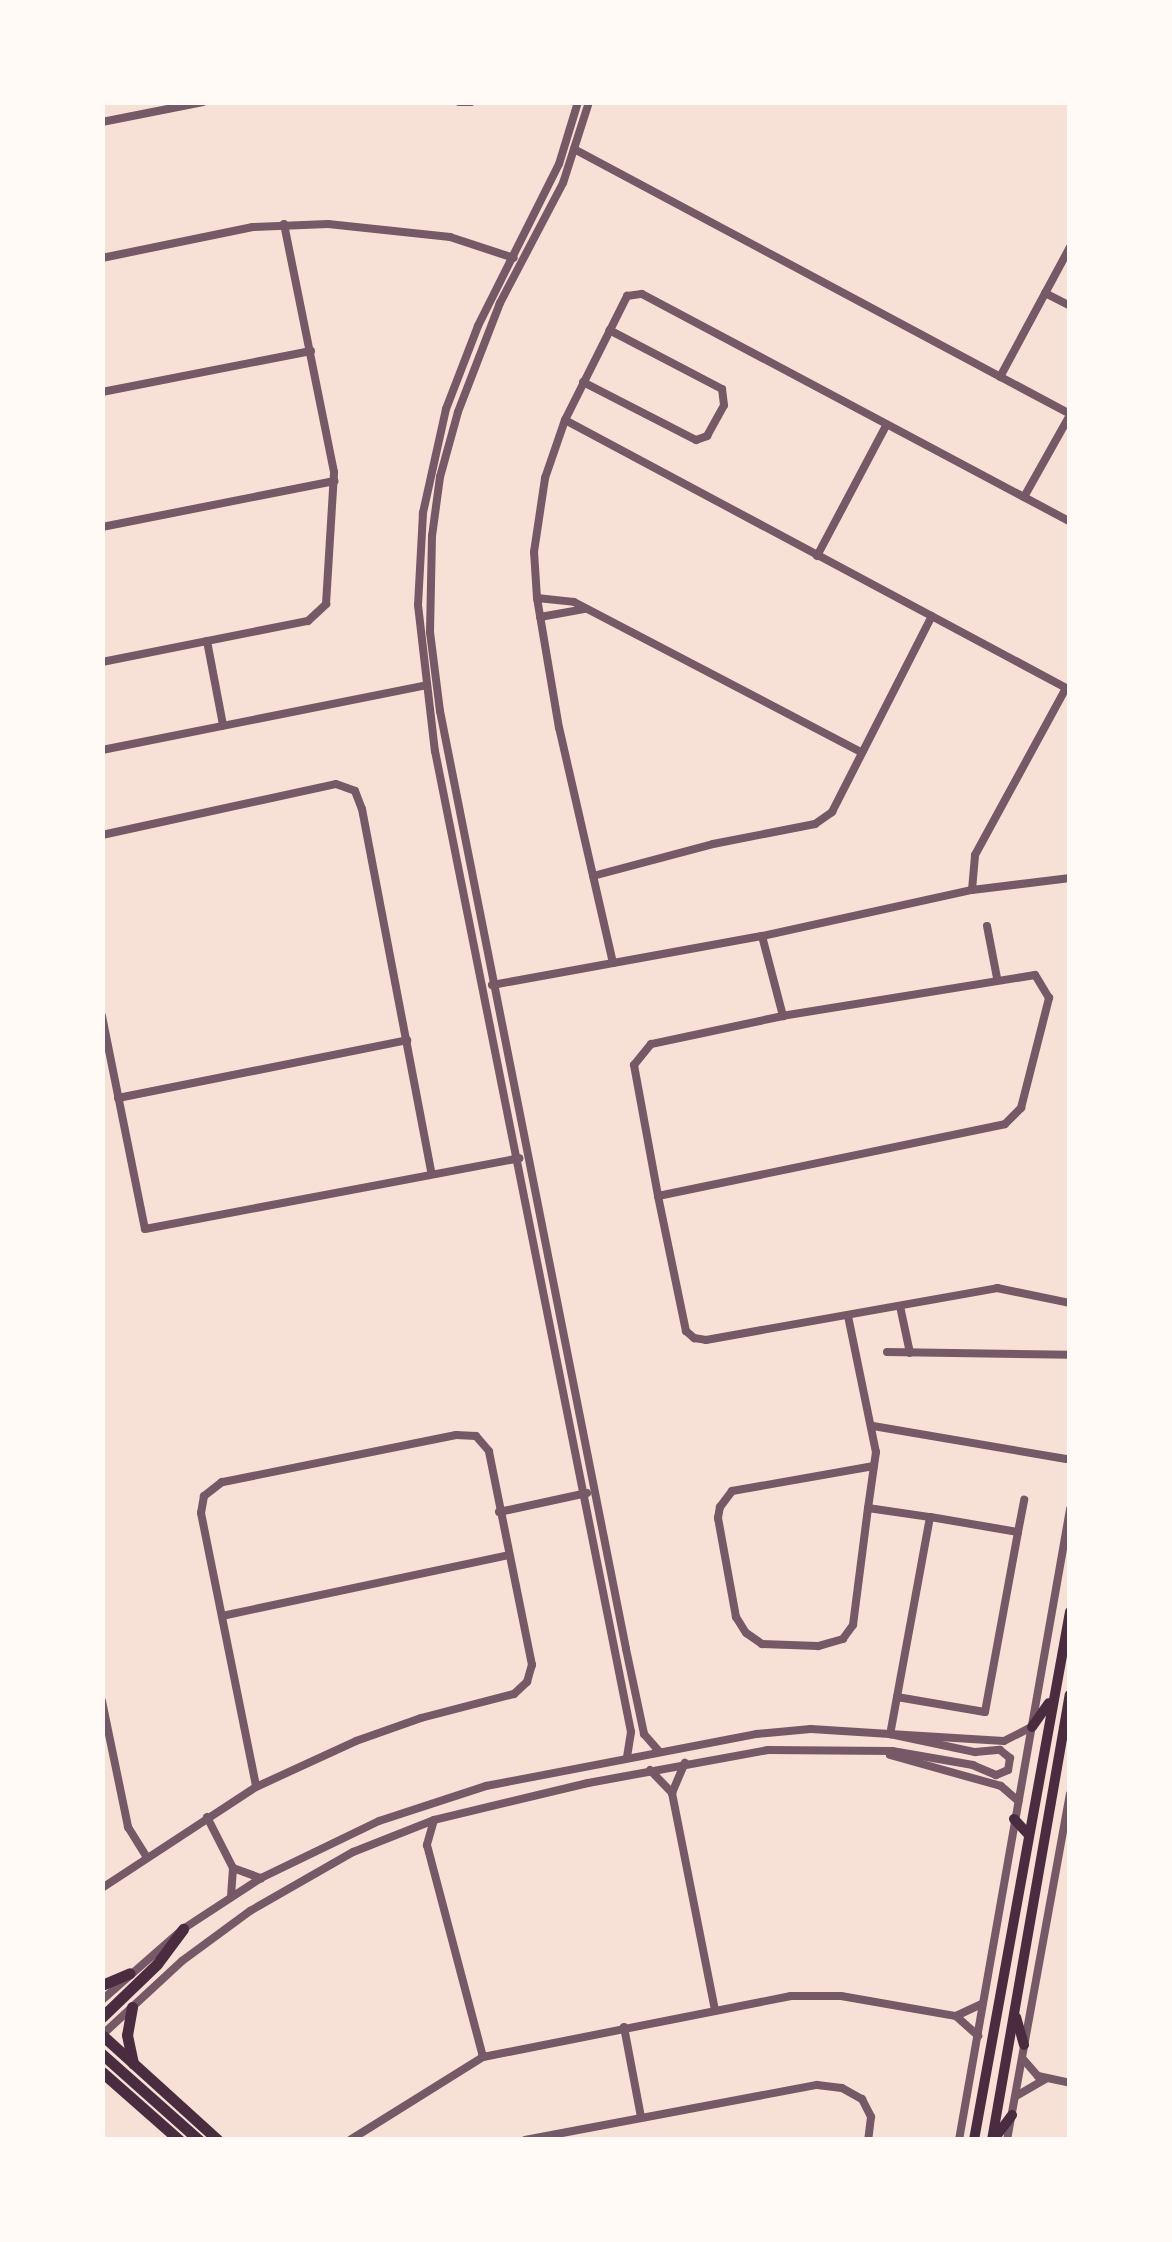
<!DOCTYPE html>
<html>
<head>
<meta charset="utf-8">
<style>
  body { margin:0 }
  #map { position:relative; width:1172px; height:2242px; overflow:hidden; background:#f7e1d7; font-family:"Work Sans",sans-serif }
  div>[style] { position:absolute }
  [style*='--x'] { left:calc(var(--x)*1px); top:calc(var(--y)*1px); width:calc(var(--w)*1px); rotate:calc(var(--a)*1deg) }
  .minor>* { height:8px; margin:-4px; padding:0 4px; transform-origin:4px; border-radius:4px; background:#755966 }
  .secondary>* { height:10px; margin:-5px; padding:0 5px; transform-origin:5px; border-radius:5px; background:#4a2c40 }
  .primary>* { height:11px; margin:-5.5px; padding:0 5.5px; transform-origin:5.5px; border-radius:5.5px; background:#4a2c40 }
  span { translate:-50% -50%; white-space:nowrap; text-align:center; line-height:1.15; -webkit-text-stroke:10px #fffaf5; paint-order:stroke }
  .frame { position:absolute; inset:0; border:105px solid #fffaf5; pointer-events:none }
</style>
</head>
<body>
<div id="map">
  <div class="minor">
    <i style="--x:459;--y:102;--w:12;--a:0"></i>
    <i style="--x:578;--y:102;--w:65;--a:107"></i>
    <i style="--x:559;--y:164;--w:181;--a:116.6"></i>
    <i style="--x:478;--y:326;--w:89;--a:111.1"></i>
    <i style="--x:446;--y:409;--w:107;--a:102.5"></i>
    <i style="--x:423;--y:513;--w:92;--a:93.1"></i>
    <i style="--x:418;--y:605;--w:147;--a:83.4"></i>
    <i style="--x:435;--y:751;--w:1000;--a:78.7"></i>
    <i style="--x:631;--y:1732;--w:26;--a:99"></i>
    <i style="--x:589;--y:102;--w:85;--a:107.8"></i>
    <i style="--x:563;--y:183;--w:136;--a:117.7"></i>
    <i style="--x:500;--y:303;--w:117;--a:111.1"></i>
    <i style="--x:458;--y:412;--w:67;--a:105.5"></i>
    <i style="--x:440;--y:477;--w:60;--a:97.7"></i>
    <i style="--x:432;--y:536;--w:96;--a:91.2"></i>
    <i style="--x:430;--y:632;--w:80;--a:82.8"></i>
    <i style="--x:440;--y:711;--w:956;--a:78.78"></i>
    <i style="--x:626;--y:1649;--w:87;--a:78"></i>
    <i style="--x:644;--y:1734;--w:23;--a:49"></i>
    <i style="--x:102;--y:122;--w:103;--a:-11.2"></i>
    <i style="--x:574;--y:149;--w:562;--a:28.11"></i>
    <i style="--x:102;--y:258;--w:154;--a:-11.6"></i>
    <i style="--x:253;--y:227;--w:75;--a:-2.3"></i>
    <i style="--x:328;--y:224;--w:123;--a:6.1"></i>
    <i style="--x:450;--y:237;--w:67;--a:18.2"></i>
    <i style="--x:1045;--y:293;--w:28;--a:27"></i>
    <i style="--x:1000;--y:377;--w:148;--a:-61.7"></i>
    <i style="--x:583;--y:382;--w:127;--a:27.2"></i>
    <i style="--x:696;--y:440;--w:12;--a:-20"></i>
    <i style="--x:707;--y:436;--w:35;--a:-61"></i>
    <i style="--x:724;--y:405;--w:16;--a:-97"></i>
    <i style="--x:722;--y:389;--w:127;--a:-152.4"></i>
    <i style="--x:102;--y:392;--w:213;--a:-11.1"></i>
    <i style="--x:565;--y:420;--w:573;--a:28.13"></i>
    <i style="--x:1024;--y:497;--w:94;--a:-60.7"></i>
    <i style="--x:102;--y:527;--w:237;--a:-11.2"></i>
    <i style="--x:817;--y:556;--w:149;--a:-62.1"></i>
    <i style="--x:537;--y:598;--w:37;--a:6"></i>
    <i style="--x:574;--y:602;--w:322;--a:27.6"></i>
    <i style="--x:540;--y:617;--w:46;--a:-10.1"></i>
    <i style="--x:207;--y:641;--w:86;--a:79.2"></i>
    <i style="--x:102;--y:662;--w:210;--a:-11.3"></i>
    <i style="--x:308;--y:621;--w:25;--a:-43"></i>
    <i style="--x:326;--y:604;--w:132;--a:-86.5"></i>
    <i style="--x:334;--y:472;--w:253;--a:-101.4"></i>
    <i style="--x:102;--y:750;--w:330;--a:-11.3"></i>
    <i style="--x:102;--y:835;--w:239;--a:-12.3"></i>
    <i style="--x:336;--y:784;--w:20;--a:20"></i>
    <i style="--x:355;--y:791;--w:19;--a:69"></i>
    <i style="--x:362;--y:809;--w:369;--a:79.2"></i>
    <i style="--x:593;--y:876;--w:124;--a:-14.9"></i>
    <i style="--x:713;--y:844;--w:104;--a:-11.1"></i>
    <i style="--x:815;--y:824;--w:21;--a:-35"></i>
    <i style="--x:832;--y:812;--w:220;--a:-63"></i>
    <i style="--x:972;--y:890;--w:35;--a:-85"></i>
    <i style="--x:975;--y:855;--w:190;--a:-61.4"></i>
    <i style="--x:987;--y:926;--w:53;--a:79.1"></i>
    <i style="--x:762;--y:936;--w:83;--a:75.3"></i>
    <i style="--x:613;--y:963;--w:241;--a:-102.9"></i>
    <i style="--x:559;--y:728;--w:132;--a:-99.6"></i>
    <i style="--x:537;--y:598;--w:46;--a:-93.7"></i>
    <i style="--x:534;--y:552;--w:75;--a:-81.5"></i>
    <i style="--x:545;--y:478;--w:61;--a:-71"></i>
    <i style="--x:565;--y:420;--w:139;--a:-63.4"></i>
    <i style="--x:627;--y:296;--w:15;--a:-8"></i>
    <i style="--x:642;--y:294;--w:485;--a:28"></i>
    <i style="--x:492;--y:985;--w:274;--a:-10.3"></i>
    <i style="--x:762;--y:936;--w:215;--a:-12.4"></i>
    <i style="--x:972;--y:890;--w:99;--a:-7"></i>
    <i style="--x:102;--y:1016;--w:217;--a:78.6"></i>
    <i style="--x:145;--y:1229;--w:381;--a:-10.7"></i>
    <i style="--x:118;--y:1098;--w:295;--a:-11.3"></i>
    <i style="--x:658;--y:1196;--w:354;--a:-11.7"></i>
    <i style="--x:1005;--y:1124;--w:23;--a:-45"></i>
    <i style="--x:1021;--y:1108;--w:114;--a:-75.7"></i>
    <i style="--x:1049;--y:998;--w:27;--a:-121"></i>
    <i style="--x:1035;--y:975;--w:255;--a:170.8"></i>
    <i style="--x:783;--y:1016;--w:135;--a:168"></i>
    <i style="--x:651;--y:1044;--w:27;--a:129"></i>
    <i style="--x:634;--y:1065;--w:133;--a:79.6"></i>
    <i style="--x:658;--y:1196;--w:138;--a:78.3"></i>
    <i style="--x:686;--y:1331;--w:11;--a:41"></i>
    <i style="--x:694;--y:1338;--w:12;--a:9"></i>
    <i style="--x:706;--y:1340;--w:296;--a:-10.1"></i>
    <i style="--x:997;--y:1288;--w:75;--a:11.6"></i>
    <i style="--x:900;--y:1306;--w:48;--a:78"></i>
    <i style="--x:848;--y:1316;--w:139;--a:78.4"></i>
    <i style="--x:876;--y:1452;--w:57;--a:98.1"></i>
    <i style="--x:868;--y:1508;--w:118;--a:97.3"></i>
    <i style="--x:853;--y:1625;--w:17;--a:126"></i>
    <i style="--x:843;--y:1639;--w:26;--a:164"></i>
    <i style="--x:818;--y:1646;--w:56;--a:-178"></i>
    <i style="--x:762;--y:1644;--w:19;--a:-145"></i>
    <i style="--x:746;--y:1633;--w:19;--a:-122"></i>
    <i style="--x:736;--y:1617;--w:101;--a:-100.3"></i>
    <i style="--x:718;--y:1518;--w:11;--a:-80"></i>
    <i style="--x:720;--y:1507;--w:20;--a:-53"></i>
    <i style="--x:732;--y:1491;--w:144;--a:-10"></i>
    <i style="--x:887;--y:1352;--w:183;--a:0.9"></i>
    <i style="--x:873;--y:1426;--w:196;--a:9.7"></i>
    <i style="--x:868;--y:1508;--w:63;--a:8.3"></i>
    <i style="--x:930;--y:1517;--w:221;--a:100.4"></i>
    <i style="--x:890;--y:1734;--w:114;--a:3.5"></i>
    <i style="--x:1004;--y:1741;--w:31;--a:-27"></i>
    <i style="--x:499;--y:1512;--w:90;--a:-12.2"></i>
    <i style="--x:1018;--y:1532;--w:33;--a:-79"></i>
    <i style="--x:222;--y:1616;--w:293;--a:-12"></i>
    <i style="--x:897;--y:1697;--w:89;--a:9.7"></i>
    <i style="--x:985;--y:1712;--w:183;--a:-79.6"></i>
    <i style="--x:1018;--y:1532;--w:89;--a:-170.3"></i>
    <i style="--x:102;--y:1701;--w:129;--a:78.3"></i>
    <i style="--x:128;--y:1827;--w:36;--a:58"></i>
    <i style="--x:890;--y:1755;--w:115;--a:15.6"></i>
    <i style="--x:1001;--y:1786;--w:23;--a:41"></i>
    <i style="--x:650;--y:1770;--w:32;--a:46"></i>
    <i style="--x:672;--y:1793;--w:222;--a:78.8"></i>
    <i style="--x:672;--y:1793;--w:33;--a:-67"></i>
    <i style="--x:207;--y:1817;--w:57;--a:63"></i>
    <i style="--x:233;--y:1868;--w:27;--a:94"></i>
    <i style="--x:434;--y:1820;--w:26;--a:106"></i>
    <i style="--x:427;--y:1845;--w:219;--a:75.2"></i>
    <i style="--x:233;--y:1868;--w:30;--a:20"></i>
    <i style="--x:102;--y:1888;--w:184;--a:-33.3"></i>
    <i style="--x:256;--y:1787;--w:110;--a:-24.7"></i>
    <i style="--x:356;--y:1741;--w:69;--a:-19.5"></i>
    <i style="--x:421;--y:1718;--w:96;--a:-14.5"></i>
    <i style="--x:514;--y:1694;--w:18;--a:-43"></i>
    <i style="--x:527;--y:1682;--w:18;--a:-74"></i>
    <i style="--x:532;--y:1665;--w:218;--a:-101.4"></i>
    <i style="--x:489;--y:1451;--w:20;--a:-131"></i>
    <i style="--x:476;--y:1436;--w:20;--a:-177"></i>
    <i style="--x:456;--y:1435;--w:239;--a:168.6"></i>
    <i style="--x:222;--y:1482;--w:23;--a:142"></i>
    <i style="--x:204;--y:1496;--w:17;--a:100"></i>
    <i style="--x:201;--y:1513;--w:279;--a:78.6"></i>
    <i style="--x:102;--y:2000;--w:108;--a:-41.2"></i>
    <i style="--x:183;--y:1929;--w:93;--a:-33.2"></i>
    <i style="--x:261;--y:1878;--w:131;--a:-25.8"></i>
    <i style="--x:379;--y:1821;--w:113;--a:-18.1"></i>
    <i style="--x:486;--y:1786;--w:276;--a:-10.9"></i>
    <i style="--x:757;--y:1734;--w:54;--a:-5.3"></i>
    <i style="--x:811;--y:1729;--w:79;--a:3.6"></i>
    <i style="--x:890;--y:1734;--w:87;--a:12"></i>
    <i style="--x:975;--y:1752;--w:25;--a:-5"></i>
    <i style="--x:1000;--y:1750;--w:13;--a:39"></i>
    <i style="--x:1010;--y:1758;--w:12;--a:99"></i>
    <i style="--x:1008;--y:1770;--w:13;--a:157"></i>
    <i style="--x:996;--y:1775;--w:25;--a:-157"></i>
    <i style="--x:973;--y:1765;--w:82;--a:-170.2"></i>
    <i style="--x:892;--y:1751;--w:124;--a:-179.5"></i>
    <i style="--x:768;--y:1750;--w:183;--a:169.6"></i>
    <i style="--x:588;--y:1783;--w:158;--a:166.5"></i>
    <i style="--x:434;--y:1820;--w:87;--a:158.4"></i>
    <i style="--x:353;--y:1852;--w:119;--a:150.2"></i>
    <i style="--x:250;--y:1911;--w:84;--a:143.7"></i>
    <i style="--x:182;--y:1961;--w:109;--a:137.2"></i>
    <i style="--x:956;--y:2016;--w:29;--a:-25"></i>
    <i style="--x:624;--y:2027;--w:92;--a:79.3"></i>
    <i style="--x:1023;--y:2059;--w:23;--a:49"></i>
    <i style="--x:1038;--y:2076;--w:33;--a:12"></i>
    <i style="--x:1016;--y:2096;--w:34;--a:-30"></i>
    <i style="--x:350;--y:2140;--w:157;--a:-32"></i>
    <i style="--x:483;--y:2057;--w:314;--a:-11.2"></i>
    <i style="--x:791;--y:1996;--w:50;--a:0"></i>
    <i style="--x:841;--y:1996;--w:117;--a:9.9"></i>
    <i style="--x:956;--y:2016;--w:30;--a:42"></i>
    <i style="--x:525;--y:2140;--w:297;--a:-10.7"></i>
    <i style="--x:817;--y:2085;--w:25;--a:7"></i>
    <i style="--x:842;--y:2088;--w:23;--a:29"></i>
    <i style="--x:862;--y:2099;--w:20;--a:63"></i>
    <i style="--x:871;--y:2117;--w:23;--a:97"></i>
    <i style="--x:959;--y:2140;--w:641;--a:-80.02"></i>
    <i style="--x:1007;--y:2140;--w:351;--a:-79.7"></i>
  </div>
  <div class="secondary">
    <i style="--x:1032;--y:1727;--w:29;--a:-55"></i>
    <i style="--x:1014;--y:1819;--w:22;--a:47"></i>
    <i style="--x:1016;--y:2017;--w:29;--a:74"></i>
    <i style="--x:994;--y:2139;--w:30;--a:-53"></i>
    <i style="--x:974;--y:2140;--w:537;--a:-79.7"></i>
    <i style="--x:992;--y:2140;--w:452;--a:-80.1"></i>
  </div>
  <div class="primary">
    <i style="--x:102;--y:1985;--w:30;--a:-23"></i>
    <i style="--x:132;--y:2007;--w:28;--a:100"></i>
    <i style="--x:127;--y:2035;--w:29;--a:78"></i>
    <i style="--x:102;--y:2017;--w:76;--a:-43.9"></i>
    <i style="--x:157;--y:1964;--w:44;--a:-53.4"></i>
    <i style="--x:102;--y:2035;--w:156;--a:42.2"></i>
    <i style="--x:102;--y:2054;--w:130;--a:41.6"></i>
    <i style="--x:102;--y:2072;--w:103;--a:41.4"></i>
  </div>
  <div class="frame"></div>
</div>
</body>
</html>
